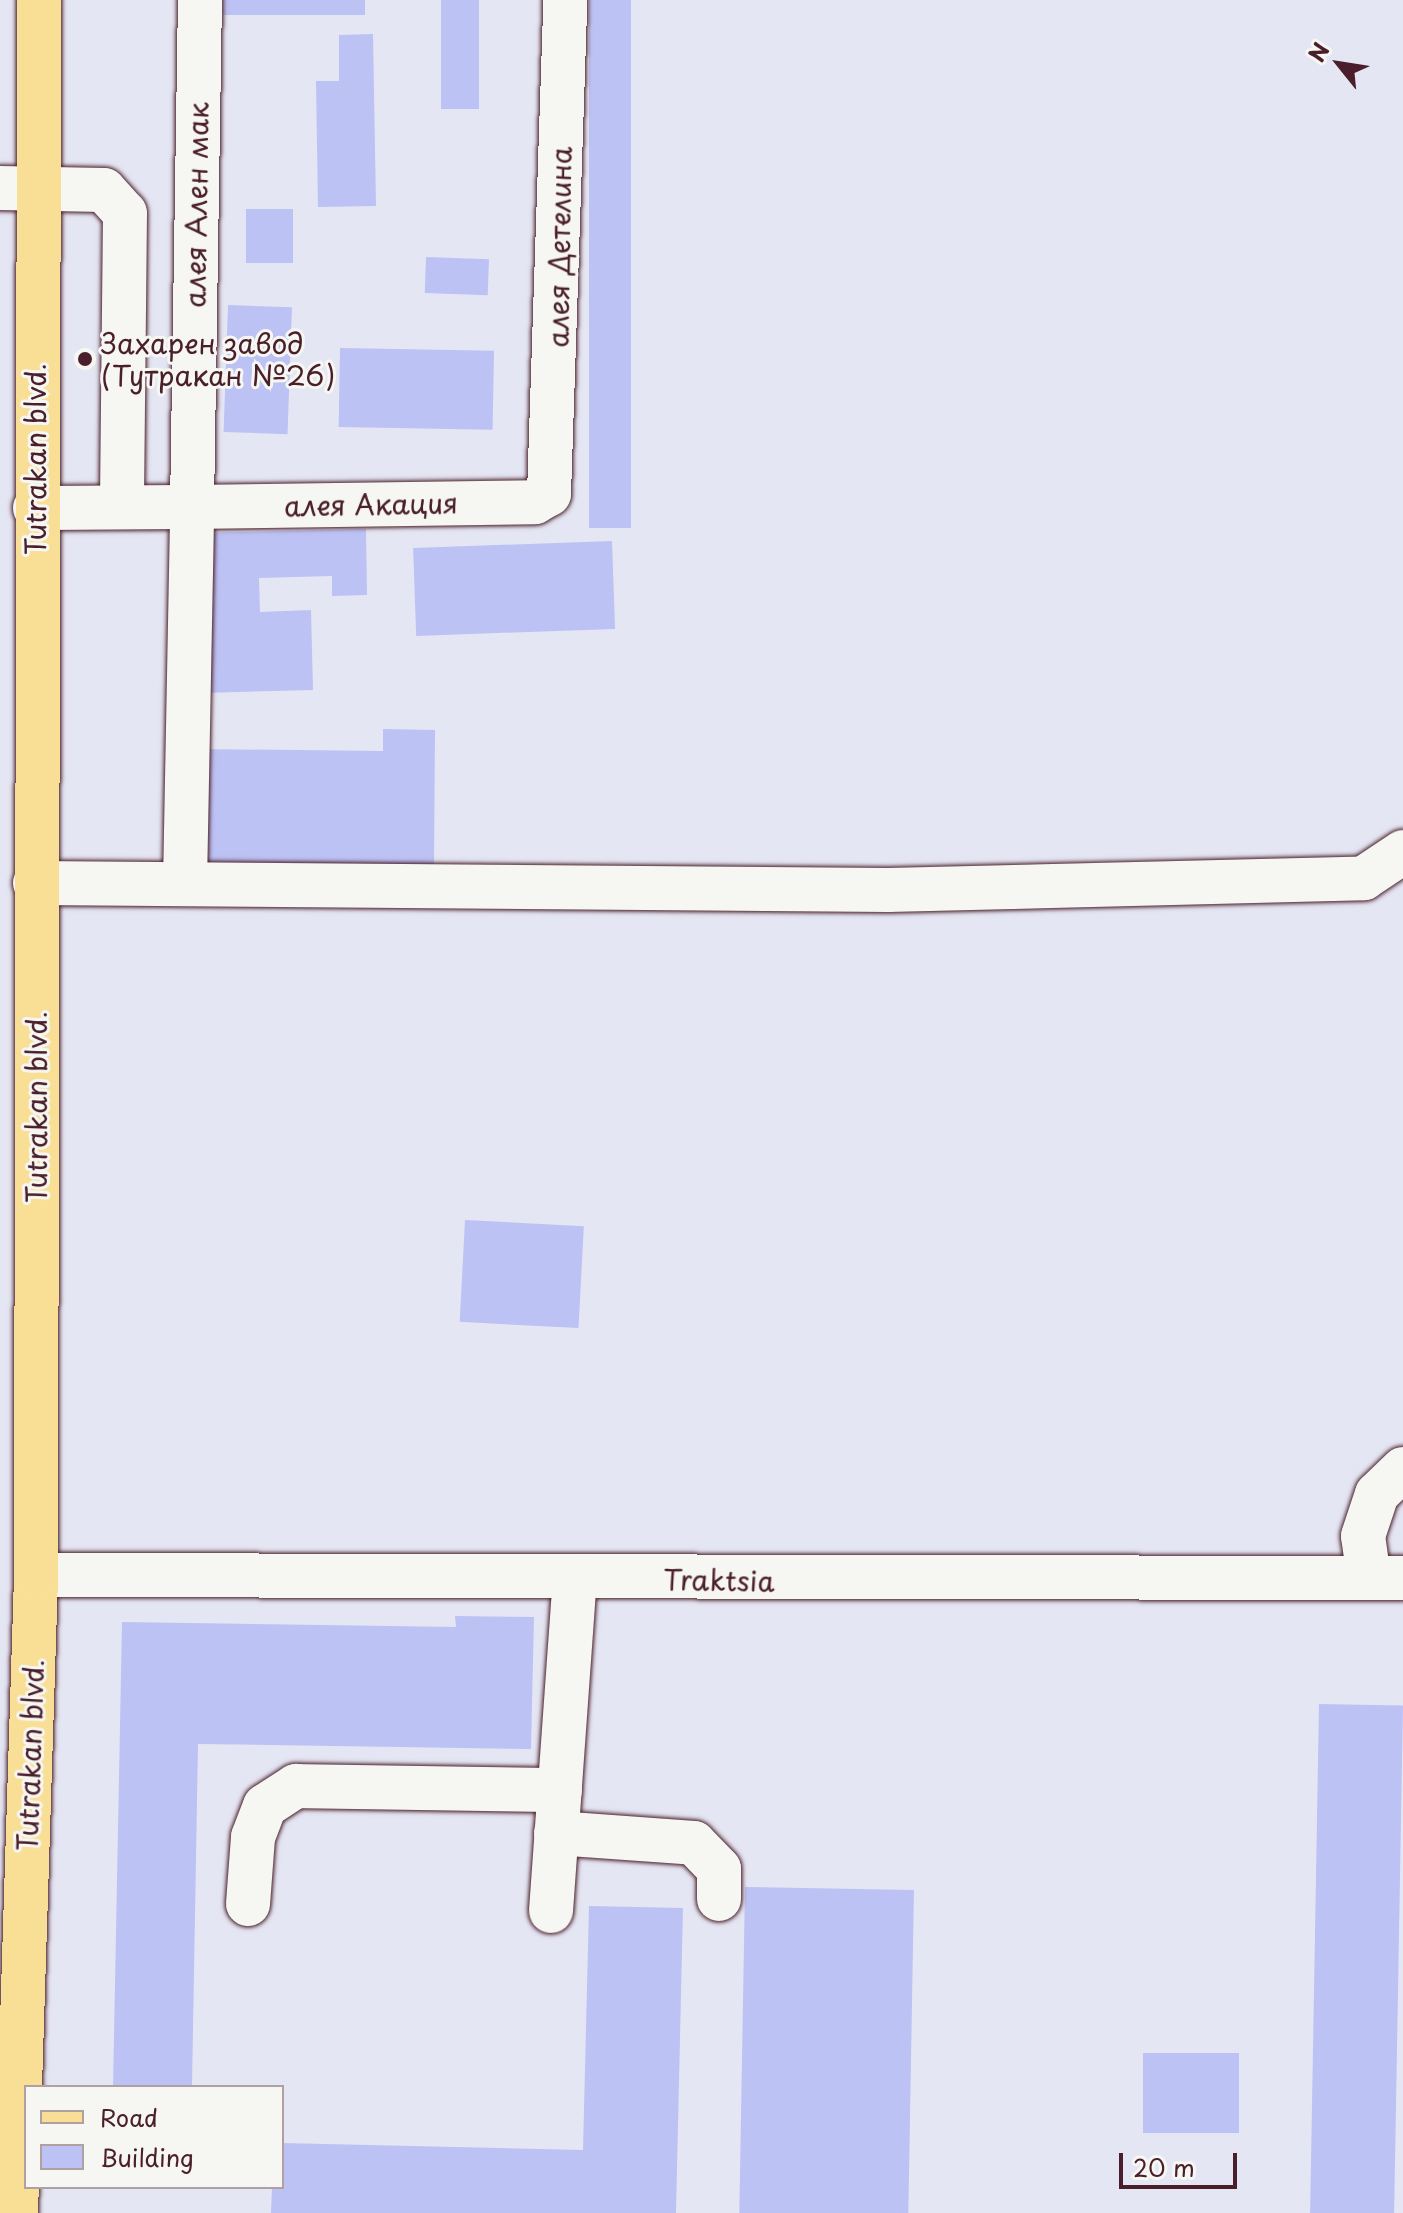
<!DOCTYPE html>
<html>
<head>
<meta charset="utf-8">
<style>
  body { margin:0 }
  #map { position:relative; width:1403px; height:2213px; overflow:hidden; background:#f6f6f2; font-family:"Playpen Sans",sans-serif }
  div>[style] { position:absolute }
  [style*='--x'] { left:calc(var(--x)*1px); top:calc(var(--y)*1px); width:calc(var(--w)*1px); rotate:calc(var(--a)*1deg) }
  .built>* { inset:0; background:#e5e6f3 }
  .building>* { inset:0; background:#bdc2f4; transform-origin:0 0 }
  .roads { filter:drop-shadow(0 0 2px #4a1f2b) drop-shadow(0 0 2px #4a1f2b) }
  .minor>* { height:44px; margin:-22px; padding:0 22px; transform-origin:22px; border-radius:22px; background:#f6f6f2 }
  .major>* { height:44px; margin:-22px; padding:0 22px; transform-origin:22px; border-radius:22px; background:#f9df96 }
  .dots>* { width:22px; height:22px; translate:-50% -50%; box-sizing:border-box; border:4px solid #f6f6f2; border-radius:50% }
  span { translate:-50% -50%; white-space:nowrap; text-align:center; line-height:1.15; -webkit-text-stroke:6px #f6f6f2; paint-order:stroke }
  .street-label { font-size:28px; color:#4a1f2b }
  .poi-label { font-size:28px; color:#4a1f2b }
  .left { translate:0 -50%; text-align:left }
  .legend { position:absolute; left:24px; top:2085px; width:260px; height:104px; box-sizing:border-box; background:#f6f6f2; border:2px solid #b1a0a2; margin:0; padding:10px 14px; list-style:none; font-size:24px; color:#4a1f2b }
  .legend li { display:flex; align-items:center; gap:16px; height:40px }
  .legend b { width:40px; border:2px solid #b1a0a2 }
  .north { position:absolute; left:1299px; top:24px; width:80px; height:80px; -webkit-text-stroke:6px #f6f6f2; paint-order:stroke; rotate:300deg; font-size:22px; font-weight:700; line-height:32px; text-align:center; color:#4a1f2b }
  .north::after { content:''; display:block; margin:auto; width:28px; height:36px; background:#4a1f2b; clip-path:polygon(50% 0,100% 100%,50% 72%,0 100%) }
  .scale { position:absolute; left:1119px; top:2153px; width:118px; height:36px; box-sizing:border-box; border:4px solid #4a1f2b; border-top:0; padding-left:10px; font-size:24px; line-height:28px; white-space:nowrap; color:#4a1f2b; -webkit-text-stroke:6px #f6f6f2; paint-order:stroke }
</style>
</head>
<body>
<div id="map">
  <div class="built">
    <i style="clip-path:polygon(evenodd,0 0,1403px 0,1403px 2213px,0 2213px,0 0,26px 2087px,282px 2087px,282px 2187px,26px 2187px,26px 2087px)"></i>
  </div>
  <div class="building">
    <i style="left:223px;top:0;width:142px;height:15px"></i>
    <i style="left:441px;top:0;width:38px;height:109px"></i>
    <i style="left:589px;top:0;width:42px;height:528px"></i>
    <i style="clip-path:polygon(373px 34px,376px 206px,318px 207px,316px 81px,339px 81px,339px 35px)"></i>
    <i style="left:246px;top:209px;width:47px;height:54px"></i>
    <i style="left:426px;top:257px;width:63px;height:36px;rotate:2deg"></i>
    <i style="left:228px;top:305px;width:64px;height:127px;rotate:2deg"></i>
    <i style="left:340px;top:348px;width:154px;height:79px;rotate:1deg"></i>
    <i style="clip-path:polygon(366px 529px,367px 595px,332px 596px,332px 576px,259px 578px,260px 612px,311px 610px,313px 690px,204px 693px,200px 533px)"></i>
    <i style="left:612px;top:541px;width:88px;height:199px;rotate:88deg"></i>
    <i style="clip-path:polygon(383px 729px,435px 730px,434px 866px,195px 863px,196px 749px,383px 751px)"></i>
    <i style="left:465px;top:1220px;width:119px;height:102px;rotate:3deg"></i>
    <i style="clip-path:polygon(455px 1616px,534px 1617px,531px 1749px,198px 1744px,192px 2087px,113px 2087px,122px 1622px,456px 1627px)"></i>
    <i style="left:1319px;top:1704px;width:84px;height:509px;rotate:1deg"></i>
    <i style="left:745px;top:1887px;width:169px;height:326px;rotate:1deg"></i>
    <i style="clip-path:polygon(589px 1906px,683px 1908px,676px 2213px,271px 2213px,272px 2187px,282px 2187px,282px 2143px,583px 2150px)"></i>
    <i style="left:1143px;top:2053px;width:96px;height:80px"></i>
  </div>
  <div class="roads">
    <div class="minor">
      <i style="--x:0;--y:188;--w:104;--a:1.1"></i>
      <i style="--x:104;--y:190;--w:31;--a:48"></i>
      <i style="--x:125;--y:213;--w:293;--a:90.6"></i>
      <i style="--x:35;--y:508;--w:157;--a:-0.4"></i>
      <i style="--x:192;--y:507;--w:507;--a:-89.1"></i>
      <i style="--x:35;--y:883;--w:853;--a:0.47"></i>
      <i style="--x:888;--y:890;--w:476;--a:-1.4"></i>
      <i style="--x:1364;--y:878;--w:47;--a:-33.7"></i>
      <i style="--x:185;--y:884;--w:377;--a:-88.9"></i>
      <i style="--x:192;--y:507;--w:343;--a:-0.8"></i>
      <i style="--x:535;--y:502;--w:16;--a:-30"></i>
      <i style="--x:549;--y:494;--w:494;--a:-88.1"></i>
      <i style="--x:36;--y:1575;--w:1367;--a:0.13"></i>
      <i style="--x:1369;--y:1578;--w:42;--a:-98.1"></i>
      <i style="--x:1363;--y:1536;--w:44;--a:-71.6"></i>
      <i style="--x:1377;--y:1494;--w:36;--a:-44"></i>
      <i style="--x:556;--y:1833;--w:138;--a:4.1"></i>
      <i style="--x:694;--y:1843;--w:36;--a:46"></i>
      <i style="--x:719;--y:1869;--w:30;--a:90"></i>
      <i style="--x:248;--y:1904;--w:67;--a:-85.7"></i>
      <i style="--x:253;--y:1837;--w:33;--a:-69"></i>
      <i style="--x:265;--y:1806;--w:37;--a:-33"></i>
      <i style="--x:296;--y:1786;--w:264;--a:0.9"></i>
      <i style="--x:551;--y:1911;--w:335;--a:-85.9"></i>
    </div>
    <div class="major">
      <i style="--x:16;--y:2213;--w:638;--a:-88.2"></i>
      <i style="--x:36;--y:1575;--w:1575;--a:-89.89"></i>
    </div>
  </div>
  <div class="dots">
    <i style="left:85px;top:359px;background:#4a1f2b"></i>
  </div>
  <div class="street-label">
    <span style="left:196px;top:205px;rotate:-89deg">алея Ален мак</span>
    <span style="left:559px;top:247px;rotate:-89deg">алея Детелина</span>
    <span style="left:35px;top:459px;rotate:-90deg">Tutrakan blvd.</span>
    <span style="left:371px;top:504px;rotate:-1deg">алея Акация</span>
    <span style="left:36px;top:1107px;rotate:-90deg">Tutrakan blvd.</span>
    <span style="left:719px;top:1580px;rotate:1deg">Traktsia</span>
    <span style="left:30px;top:1755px;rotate:-88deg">Tutrakan blvd.</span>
  </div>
  <div class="poi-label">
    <span class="left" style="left:101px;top:359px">Захарен завод<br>(Тутракан №26)</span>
  </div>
  <ul class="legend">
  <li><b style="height:10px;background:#f9df96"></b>Road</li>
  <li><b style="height:22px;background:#bdc2f4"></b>Building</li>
  </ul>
  <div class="north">N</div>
  <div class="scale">20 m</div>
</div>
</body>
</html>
